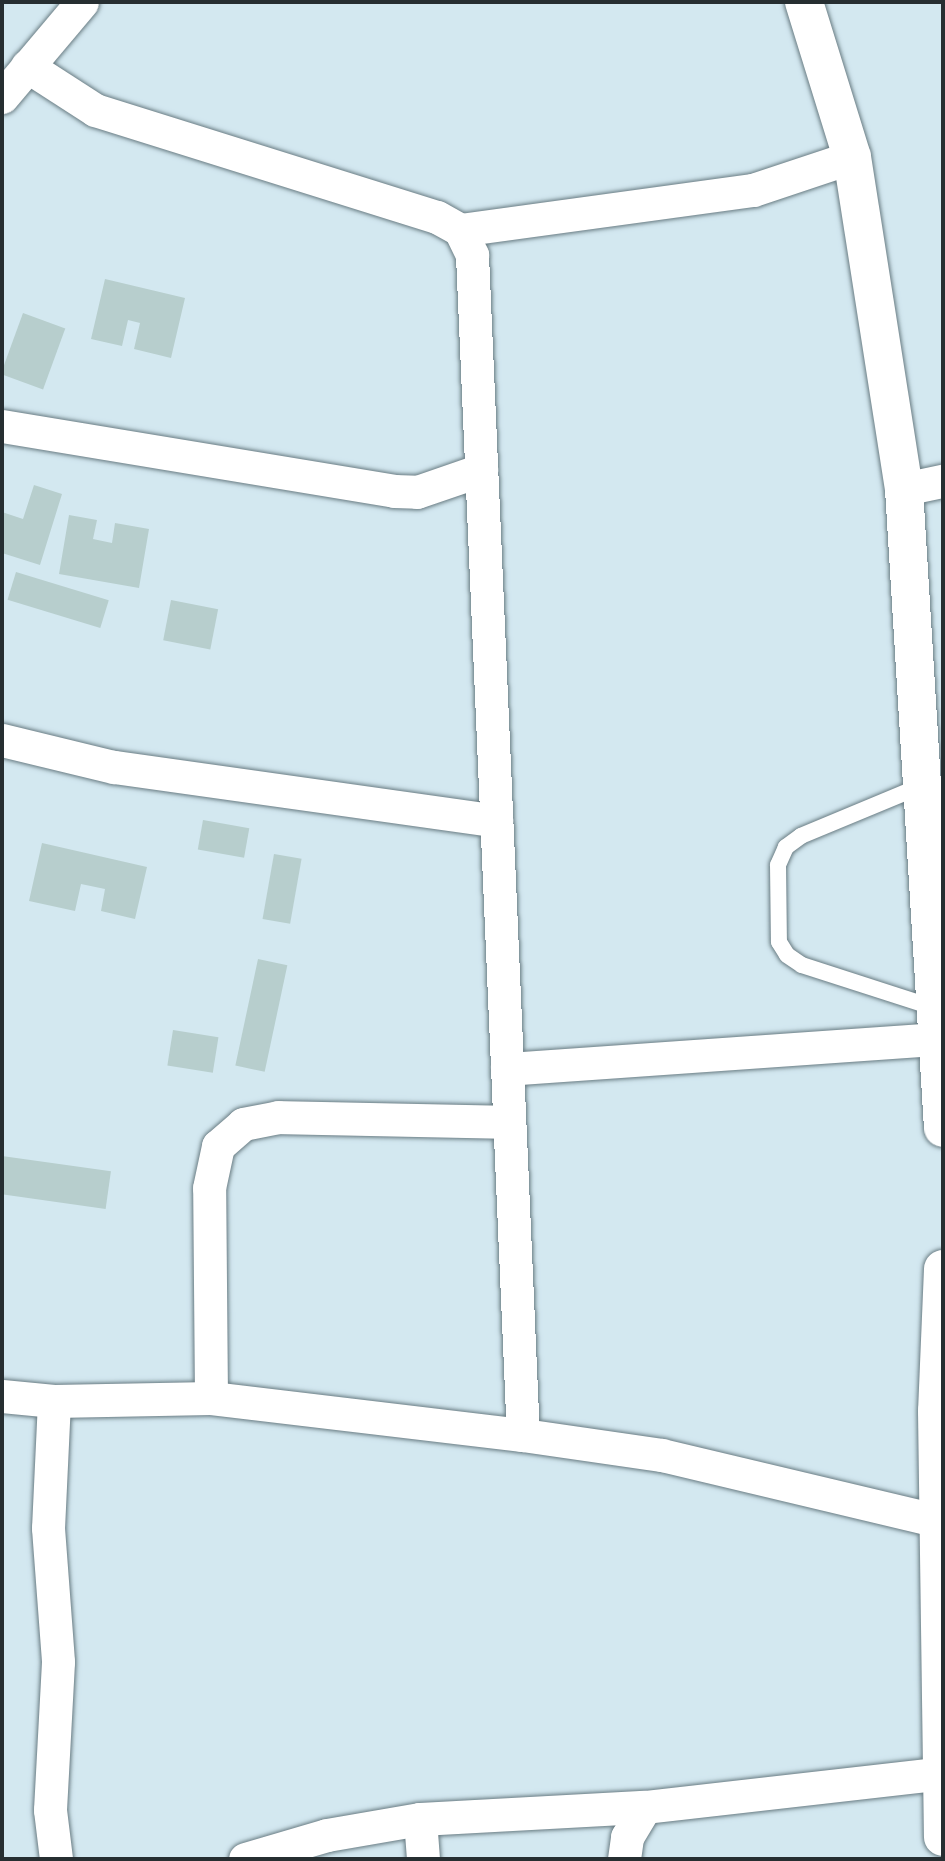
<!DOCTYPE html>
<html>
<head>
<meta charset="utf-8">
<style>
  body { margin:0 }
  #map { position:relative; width:945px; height:1861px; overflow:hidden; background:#d3e8f0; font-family:"Playfair Display",serif }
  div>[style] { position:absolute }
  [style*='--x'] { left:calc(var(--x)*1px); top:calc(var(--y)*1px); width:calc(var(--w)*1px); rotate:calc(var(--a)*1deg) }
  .building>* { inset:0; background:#b7cecd; transform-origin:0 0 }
  .roads { filter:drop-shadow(0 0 2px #697c83) drop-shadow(0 0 2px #697c83) }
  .service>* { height:16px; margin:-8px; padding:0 8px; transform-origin:8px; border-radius:8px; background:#fff }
  .minor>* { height:33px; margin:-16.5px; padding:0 16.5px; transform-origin:16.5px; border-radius:16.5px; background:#fff }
  .primary>* { height:38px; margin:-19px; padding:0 19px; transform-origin:19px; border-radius:19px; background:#fff }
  span { translate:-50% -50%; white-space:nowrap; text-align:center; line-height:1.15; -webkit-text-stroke:5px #fff; paint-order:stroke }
  .frame { position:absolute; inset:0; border:4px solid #262e31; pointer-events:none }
</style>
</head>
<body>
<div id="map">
  <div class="building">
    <i style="clip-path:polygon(105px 279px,185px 298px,171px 358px,134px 349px,140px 323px,128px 320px,122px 346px,91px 339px)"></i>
    <i style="left:23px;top:313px;width:45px;height:65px;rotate:20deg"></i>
    <i style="clip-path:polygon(34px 485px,62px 494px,40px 565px,2px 553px,2px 512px,23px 519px)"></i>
    <i style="clip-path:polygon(69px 515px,97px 520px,93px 539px,112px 543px,115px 523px,149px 529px,139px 588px,59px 574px)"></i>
    <i style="left:16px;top:572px;width:97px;height:29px;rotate:17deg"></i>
    <i style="left:171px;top:600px;width:48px;height:41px;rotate:11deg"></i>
    <i style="left:203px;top:820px;width:47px;height:30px;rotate:10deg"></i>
    <i style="clip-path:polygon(42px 843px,147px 867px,135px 919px,101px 911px,105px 889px,81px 884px,75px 911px,29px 901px)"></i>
    <i style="left:274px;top:854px;width:28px;height:66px;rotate:10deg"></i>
    <i style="left:258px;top:959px;width:30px;height:109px;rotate:12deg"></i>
    <i style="left:173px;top:1030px;width:46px;height:36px;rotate:9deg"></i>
    <i style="left:2px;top:1156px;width:110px;height:38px;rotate:8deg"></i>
  </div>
  <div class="roads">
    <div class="service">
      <i style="--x:921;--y:786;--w:130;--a:157.4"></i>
      <i style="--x:801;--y:836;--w:19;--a:144"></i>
      <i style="--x:786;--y:847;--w:20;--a:114"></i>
      <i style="--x:778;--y:865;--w:77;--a:89.3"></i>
      <i style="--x:779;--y:942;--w:15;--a:58"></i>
      <i style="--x:787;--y:955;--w:18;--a:34"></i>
      <i style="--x:802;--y:965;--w:140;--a:17.9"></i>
    </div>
    <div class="minor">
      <i style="--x:27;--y:66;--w:81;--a:32.9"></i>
      <i style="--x:95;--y:110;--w:358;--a:17.4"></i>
      <i style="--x:437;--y:217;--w:26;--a:29"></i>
      <i style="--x:460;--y:230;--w:28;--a:64"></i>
      <i style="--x:472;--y:255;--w:1181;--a:87.53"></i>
      <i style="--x:2;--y:97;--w:124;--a:-49.9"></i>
      <i style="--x:460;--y:230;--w:296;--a:-7.8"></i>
      <i style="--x:753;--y:190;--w:104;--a:-18.4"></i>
      <i style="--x:2;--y:426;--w:397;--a:9.4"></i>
      <i style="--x:394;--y:491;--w:23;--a:2"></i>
      <i style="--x:417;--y:492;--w:68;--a:-19"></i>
      <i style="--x:904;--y:489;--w:40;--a:-12"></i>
      <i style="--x:2;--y:740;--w:115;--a:13.6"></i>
      <i style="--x:114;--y:767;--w:386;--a:8"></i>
      <i style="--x:507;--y:1069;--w:433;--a:-4"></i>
      <i style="--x:2;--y:1396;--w:52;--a:5.5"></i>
      <i style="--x:54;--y:1401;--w:157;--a:-1.1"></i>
      <i style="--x:211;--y:1398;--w:314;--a:6.8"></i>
      <i style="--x:523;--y:1435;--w:140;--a:8.2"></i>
      <i style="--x:662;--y:1455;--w:285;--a:13.4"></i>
      <i style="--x:211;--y:1398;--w:210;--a:-90.5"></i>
      <i style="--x:209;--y:1188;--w:43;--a:-77.9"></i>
      <i style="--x:218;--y:1146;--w:33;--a:-41"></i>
      <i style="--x:243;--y:1124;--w:36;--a:-11"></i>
      <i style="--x:278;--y:1117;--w:231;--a:1.2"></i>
      <i style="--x:54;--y:1401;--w:127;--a:92.7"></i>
      <i style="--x:48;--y:1528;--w:134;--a:85.7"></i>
      <i style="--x:58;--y:1662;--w:148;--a:93.1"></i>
      <i style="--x:50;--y:1810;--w:49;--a:83"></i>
      <i style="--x:420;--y:1819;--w:40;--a:85.7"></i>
      <i style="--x:245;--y:1859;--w:85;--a:-16.3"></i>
      <i style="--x:327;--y:1835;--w:94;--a:-9.8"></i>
      <i style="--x:420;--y:1819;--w:225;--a:-3.1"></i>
      <i style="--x:624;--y:1859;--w:22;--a:-82"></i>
      <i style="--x:627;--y:1837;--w:35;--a:-59"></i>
      <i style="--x:645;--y:1807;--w:299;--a:-6.5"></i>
    </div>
    <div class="primary">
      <i style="--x:804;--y:2;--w:162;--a:72.8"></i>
      <i style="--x:852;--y:157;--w:336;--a:81.1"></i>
      <i style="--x:904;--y:489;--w:640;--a:86.51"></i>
      <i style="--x:943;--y:1269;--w:142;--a:92.4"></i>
      <i style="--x:937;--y:1411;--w:426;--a:89.2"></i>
    </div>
  </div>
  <div class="frame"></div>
</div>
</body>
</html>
